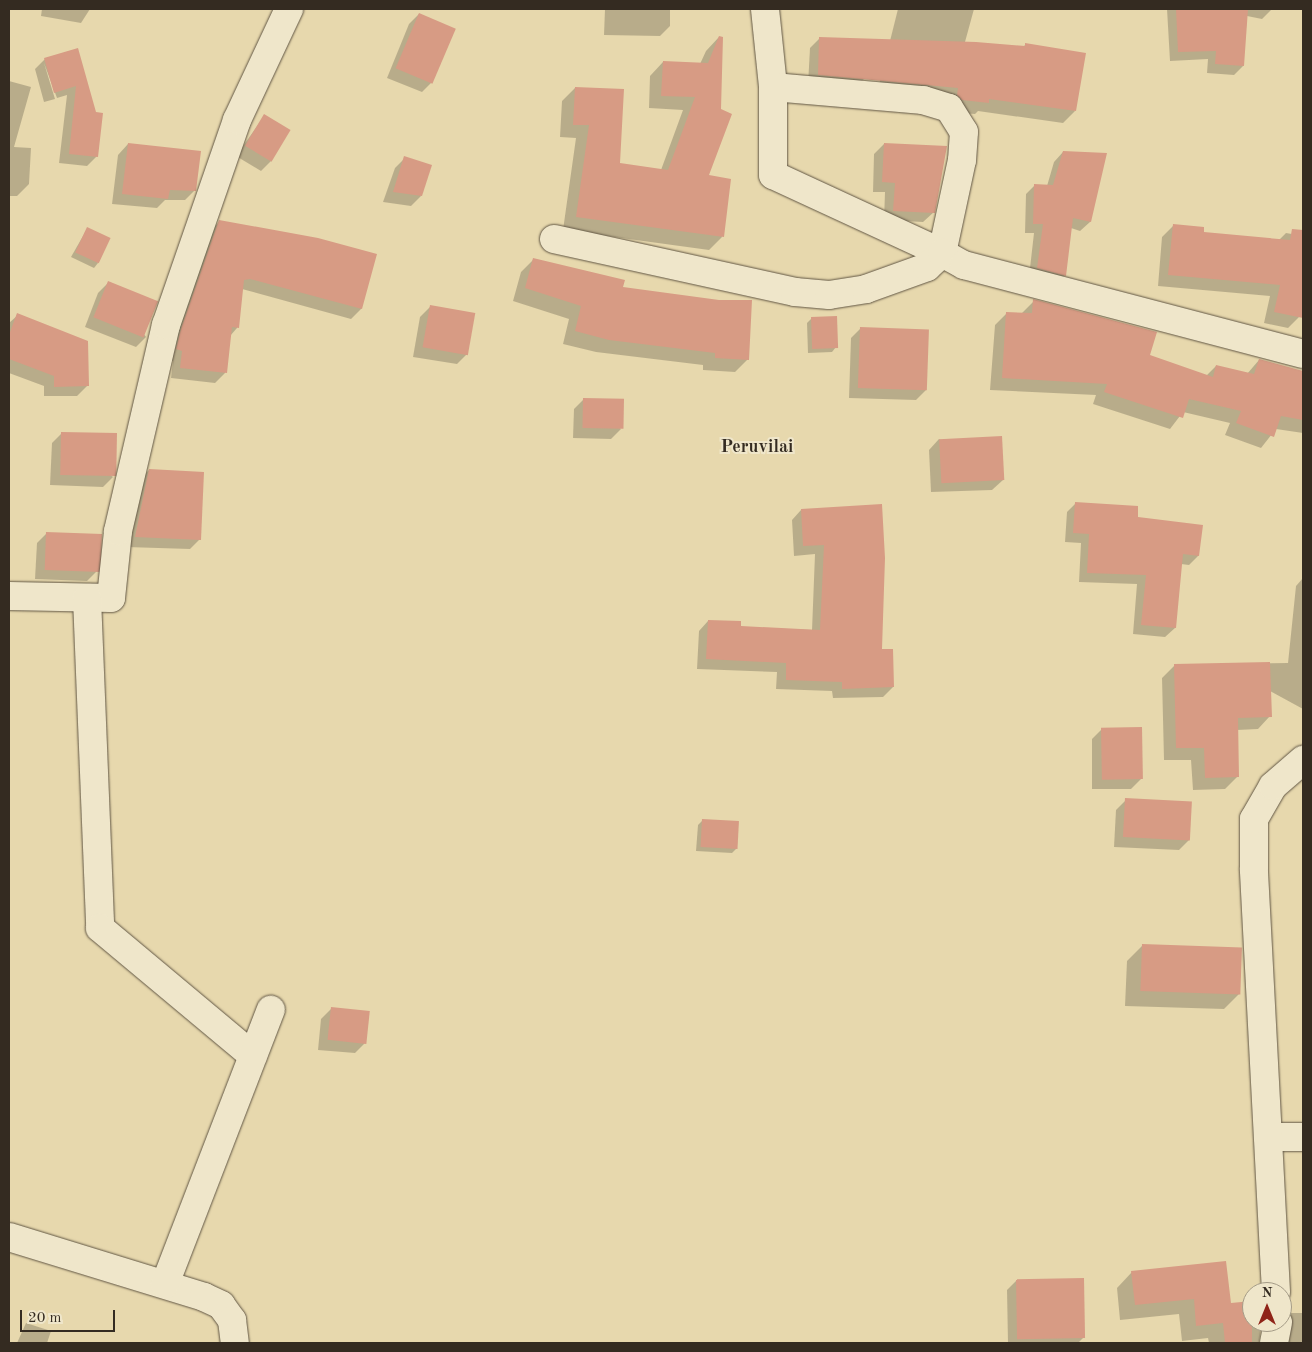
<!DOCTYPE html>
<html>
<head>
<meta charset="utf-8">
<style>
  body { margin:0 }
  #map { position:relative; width:1312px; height:1352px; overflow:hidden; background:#e7d8ad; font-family:"Old Standard TT",serif }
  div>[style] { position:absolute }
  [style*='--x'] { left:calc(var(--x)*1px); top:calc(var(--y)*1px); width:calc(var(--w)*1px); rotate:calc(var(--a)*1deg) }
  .shadow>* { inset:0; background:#0003 }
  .building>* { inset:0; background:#d79b84; transform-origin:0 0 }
  .roads { filter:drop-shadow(0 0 1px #615644) drop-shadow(0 0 1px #615644) }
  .minor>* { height:28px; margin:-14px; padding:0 14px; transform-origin:14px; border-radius:14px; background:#efe6ca }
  span { translate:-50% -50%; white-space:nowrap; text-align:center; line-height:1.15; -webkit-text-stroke:4px #efe6ca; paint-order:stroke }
  .quarter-label { font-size:18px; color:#342b21; font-weight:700 }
  .frame { position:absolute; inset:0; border:10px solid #342b21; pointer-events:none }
  .north { position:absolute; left:1242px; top:1282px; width:50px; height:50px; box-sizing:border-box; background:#efe6ca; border:1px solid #a49b86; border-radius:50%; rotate:0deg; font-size:14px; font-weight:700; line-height:20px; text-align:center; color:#342b21 }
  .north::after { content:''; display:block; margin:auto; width:18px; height:22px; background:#8f2418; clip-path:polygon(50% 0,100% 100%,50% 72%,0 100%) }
  .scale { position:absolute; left:20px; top:1310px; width:95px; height:22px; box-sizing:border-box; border:2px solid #342b21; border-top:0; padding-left:6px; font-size:15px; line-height:18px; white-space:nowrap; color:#342b21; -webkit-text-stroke:4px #efe6ca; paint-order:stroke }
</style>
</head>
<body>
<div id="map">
  <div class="shadow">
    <i style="clip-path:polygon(42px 9px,90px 9px,81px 23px,41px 16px)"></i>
    <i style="clip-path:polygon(605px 9px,670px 9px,670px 26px,660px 36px,604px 35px)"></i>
    <i style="clip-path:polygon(898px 9px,974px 9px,965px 42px,1023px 47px,1026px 44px,1075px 111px,1063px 123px,978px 111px,975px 114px,950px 112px,877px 93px)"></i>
    <i style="clip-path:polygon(1167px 9px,1272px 9px,1262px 19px,1247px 16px,1243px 66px,1234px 75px,1207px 73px,1208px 59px,1170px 61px)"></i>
    <i style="clip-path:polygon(419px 14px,432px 82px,422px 92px,387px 78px,409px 24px)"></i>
    <i style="clip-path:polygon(719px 37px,707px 176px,722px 237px,709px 250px,563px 230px,576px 138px,560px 137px,562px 101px,575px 88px,618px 164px,661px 170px,683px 110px,649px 108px,650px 76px,663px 62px,700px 64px,706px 51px)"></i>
    <i style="clip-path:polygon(820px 38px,864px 79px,854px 89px,808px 85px,810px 48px)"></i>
    <i style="clip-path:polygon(77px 49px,97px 156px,87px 166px,59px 163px,67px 95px,57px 98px,44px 63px,55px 99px,44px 102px,35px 69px,45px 59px)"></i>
    <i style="clip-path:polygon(9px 81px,31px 87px,14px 147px,31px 148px,29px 184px,17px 196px,9px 196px)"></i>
    <i style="clip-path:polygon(265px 115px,271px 161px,261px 171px,236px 156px)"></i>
    <i style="clip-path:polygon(128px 144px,195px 190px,185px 200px,165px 200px,157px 208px,112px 204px,118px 155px)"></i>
    <i style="clip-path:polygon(884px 144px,934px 212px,923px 222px,884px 220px,885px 192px,873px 192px,874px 154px)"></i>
    <i style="clip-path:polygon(1063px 152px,1106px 154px,1090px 222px,1080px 231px,1071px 228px,1065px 275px,1056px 284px,1029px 277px,1034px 233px,1025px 233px,1026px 194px,1035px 185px,1047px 186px,1054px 162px)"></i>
    <i style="clip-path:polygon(405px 158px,421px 196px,411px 206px,383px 202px,395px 168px)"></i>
    <i style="clip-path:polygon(219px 222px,375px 255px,361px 309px,351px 319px,242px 289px,237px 328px,230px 336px,225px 373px,215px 383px,171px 378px,173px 361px,167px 359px,209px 232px)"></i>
    <i style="clip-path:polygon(1174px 225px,1202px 234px,1279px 240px,1286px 233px,1303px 236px,1303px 311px,1299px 317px,1288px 328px,1264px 323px,1270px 296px,1158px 286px,1162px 237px)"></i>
    <i style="clip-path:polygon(87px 229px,98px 263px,94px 268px,71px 257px)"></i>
    <i style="clip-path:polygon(534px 259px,621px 288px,719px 301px,748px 359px,735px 372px,703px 370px,703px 365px,596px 352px,563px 344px,569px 319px,513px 301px,521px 272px)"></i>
    <i style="clip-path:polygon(108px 283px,146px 337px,136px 347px,85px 327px,98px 293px)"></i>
    <i style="clip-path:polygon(1034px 301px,1149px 356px,1206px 376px,1216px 366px,1247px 374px,1259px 360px,1303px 374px,1303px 433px,1276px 429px,1261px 448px,1225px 435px,1230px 423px,1183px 412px,1170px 429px,1093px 404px,1096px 395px,990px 390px,995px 325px,1007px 313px,1022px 313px)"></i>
    <i style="clip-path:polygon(430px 307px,467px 354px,457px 364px,413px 357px,420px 317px)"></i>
    <i style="clip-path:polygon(18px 315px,88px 385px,77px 396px,44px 396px,44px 386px,9px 373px,9px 323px)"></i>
    <i style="clip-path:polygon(812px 318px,836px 347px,832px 352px,808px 353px,807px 323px)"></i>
    <i style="clip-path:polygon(861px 328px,926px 390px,916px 400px,849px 398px,851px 338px)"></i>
    <i style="clip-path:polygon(584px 399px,621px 429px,611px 439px,573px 438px,574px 409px)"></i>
    <i style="clip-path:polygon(62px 433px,113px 477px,103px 487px,50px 485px,52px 443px)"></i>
    <i style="clip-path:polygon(939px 439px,1003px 480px,992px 490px,931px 492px,929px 450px)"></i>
    <i style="clip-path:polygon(149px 470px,200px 539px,190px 549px,126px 547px,139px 480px)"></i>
    <i style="clip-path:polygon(1076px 503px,1136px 518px,1202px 526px,1198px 556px,1189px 565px,1181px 564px,1175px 628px,1165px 637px,1133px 634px,1137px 584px,1079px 582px,1081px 543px,1065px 542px,1067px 512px)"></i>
    <i style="clip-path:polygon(801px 510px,884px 558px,881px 650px,893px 687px,883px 697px,833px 698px,832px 691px,776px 689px,777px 672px,697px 669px,699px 631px,708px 621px,740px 627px,812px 630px,815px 554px,794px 556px,792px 520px)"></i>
    <i style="clip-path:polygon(47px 533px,97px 571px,87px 581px,35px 579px,37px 543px)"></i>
    <i style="clip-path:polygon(1303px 578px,1303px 709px,1270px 691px,1270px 716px,1258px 729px,1237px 730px,1238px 776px,1225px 789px,1193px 790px,1191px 760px,1164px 760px,1162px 678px,1175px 665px,1288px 663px,1296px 586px)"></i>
    <i style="clip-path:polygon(1102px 729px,1141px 779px,1131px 789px,1092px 789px,1092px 739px)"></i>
    <i style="clip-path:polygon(1126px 800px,1189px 840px,1179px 850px,1114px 847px,1116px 810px)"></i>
    <i style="clip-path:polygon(702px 821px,737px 848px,732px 853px,696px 851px,698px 825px)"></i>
    <i style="clip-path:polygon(1142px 946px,1239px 994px,1224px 1009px,1125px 1006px,1127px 961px)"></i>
    <i style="clip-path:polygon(331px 1009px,365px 1043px,355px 1053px,318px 1050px,321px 1019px)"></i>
    <i style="clip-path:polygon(1132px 1272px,1230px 1305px,1252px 1322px,1262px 1322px,1259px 1343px,1209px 1343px,1208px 1338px,1182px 1341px,1179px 1314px,1120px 1320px,1117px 1288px)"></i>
    <i style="clip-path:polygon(1017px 1280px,1084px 1337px,1078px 1343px,1008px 1343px,1007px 1290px)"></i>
    <i style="clip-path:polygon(1290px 1313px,1303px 1313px,1303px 1343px,1287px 1343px,1286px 1318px)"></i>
    <i style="clip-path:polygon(26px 1323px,51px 1331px,47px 1343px,17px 1343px)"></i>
  </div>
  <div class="building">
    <i style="clip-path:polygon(1176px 9px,1248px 9px,1244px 66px,1215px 64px,1216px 51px,1178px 52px)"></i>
    <i style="left:419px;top:13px;width:40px;height:60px;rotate:23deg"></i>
    <i style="clip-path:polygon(719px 36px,723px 37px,721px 109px,732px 114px,709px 175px,731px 179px,724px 237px,576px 217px,589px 125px,573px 125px,575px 87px,624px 89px,620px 163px,668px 170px,695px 97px,661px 96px,663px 61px,708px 63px)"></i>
    <i style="clip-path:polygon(819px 37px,976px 42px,1025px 46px,1025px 43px,1086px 53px,1076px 111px,989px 99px,989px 103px,962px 100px,957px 95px,958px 88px,818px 75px)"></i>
    <i style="clip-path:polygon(78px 48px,96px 112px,103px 113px,98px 157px,69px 154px,76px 86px,54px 93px,44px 58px)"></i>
    <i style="left:264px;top:114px;width:31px;height:37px;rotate:31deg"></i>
    <i style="clip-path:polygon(128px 143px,201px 151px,196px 191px,170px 190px,168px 199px,122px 194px)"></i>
    <i style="clip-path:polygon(884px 143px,947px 146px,935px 213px,893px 211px,895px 183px,882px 182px)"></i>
    <i style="clip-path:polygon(1063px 151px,1107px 153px,1091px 222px,1073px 218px,1066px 276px,1037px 268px,1043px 224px,1033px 224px,1034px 184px,1053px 185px)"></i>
    <i style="clip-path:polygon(404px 156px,432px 165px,422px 196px,393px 192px)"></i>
    <i style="clip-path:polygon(219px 220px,318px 238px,377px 254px,362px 309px,250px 279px,244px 280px,239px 328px,232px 327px,227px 373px,180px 368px,182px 351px,176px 349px,181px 329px)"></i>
    <i style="clip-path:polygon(1173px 224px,1204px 227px,1204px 232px,1290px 240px,1292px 229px,1303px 230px,1303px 318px,1274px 312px,1280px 285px,1168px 275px)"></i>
    <i style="left:87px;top:227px;width:26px;height:28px;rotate:25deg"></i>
    <i style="clip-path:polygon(533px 258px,625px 280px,623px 287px,719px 300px,752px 300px,749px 360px,715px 358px,715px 353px,609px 340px,575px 331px,581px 306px,525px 288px)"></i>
    <i style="left:108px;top:281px;width:54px;height:39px;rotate:22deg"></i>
    <i style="clip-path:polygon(1033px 299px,1157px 332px,1150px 355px,1213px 377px,1216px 365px,1254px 374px,1259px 359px,1303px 371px,1303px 420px,1281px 416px,1274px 437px,1236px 423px,1241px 411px,1189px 399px,1183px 418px,1104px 392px,1107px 384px,1002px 378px,1006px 312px,1032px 313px)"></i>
    <i style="left:430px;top:305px;width:46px;height:43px;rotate:10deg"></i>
    <i style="clip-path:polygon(17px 313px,88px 341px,89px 386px,54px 387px,54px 376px,9px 359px,9px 335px)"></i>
    <i style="left:837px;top:316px;width:32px;height:26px;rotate:88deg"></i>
    <i style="left:860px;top:327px;width:69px;height:61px;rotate:2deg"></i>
    <i style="left:583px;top:398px;width:41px;height:30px;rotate:1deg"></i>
    <i style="left:61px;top:432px;width:56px;height:43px;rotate:1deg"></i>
    <i style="left:1002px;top:436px;width:44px;height:63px;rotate:87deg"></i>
    <i style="clip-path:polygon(149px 469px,204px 472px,201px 540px,135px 537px)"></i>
    <i style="clip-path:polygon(1075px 502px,1138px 506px,1138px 517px,1203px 525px,1199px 556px,1183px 554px,1176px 628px,1141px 625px,1146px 575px,1087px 573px,1089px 534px,1073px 533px)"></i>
    <i style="clip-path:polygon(882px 504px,885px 558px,882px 649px,893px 649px,894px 687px,842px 689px,842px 682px,786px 680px,786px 663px,706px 659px,708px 620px,741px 621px,741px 626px,820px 630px,824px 545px,803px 546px,801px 509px)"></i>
    <i style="left:46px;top:532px;width:56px;height:38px;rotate:2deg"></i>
    <i style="clip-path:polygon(1270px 662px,1272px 717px,1238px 718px,1239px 777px,1205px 778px,1204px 748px,1176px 748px,1174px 664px)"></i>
    <i style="left:1142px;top:727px;width:52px;height:41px;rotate:89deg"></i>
    <i style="left:1125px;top:798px;width:67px;height:39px;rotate:3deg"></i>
    <i style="left:702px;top:819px;width:37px;height:28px;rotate:3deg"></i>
    <i style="left:1142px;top:944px;width:100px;height:47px;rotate:2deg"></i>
    <i style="left:331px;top:1007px;width:39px;height:33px;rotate:6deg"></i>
    <i style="clip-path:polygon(1226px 1261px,1231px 1303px,1252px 1301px,1252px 1343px,1225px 1343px,1223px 1323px,1196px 1326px,1194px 1299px,1135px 1305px,1131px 1271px)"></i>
    <i style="left:1084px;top:1278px;width:60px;height:68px;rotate:89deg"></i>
  </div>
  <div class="roads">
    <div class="minor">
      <i style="--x:765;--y:9;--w:78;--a:84.1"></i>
      <i style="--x:773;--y:87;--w:151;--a:5"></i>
      <i style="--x:923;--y:100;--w:27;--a:17"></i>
      <i style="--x:949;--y:108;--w:28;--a:58"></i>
      <i style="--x:964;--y:132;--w:28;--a:94"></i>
      <i style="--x:962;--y:160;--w:95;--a:102.1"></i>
      <i style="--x:942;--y:253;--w:186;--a:-155.2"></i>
      <i style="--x:773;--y:175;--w:88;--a:-90"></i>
      <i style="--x:554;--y:239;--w:247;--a:12.4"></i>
      <i style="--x:795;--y:292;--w:34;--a:5"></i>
      <i style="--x:829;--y:295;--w:37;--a:-9"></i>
      <i style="--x:866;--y:289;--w:65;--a:-19.8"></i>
      <i style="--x:927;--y:267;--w:21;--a:-43"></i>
      <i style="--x:942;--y:253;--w:25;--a:29"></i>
      <i style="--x:964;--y:265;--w:350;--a:14.7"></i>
      <i style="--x:9;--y:596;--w:102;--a:1.1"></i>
      <i style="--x:111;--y:598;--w:67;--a:-84"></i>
      <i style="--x:118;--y:531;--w:212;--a:-76.9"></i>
      <i style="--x:166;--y:325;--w:217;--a:-70.9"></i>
      <i style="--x:237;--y:120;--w:123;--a:-64.9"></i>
      <i style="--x:87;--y:598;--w:330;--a:87.7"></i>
      <i style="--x:100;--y:928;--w:199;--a:39.9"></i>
      <i style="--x:1268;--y:1137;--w:35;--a:0"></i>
      <i style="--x:9;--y:1237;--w:204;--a:17.1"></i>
      <i style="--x:204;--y:1297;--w:19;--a:25"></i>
      <i style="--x:221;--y:1305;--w:19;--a:54"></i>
      <i style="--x:232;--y:1320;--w:23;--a:83"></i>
      <i style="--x:165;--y:1284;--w:294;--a:-68.9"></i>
      <i style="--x:1276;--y:1292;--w:424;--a:-93"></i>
      <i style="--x:1254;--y:869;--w:50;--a:-90"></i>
      <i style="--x:1254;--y:819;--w:38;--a:-60"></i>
      <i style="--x:1273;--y:786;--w:40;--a:-41"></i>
      <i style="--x:1274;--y:1343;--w:21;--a:-79"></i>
    </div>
  </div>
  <div class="quarter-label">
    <span style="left:757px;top:447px">Peruvilai</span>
  </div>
  <div class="frame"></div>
  <div class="north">N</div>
  <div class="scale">20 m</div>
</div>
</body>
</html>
